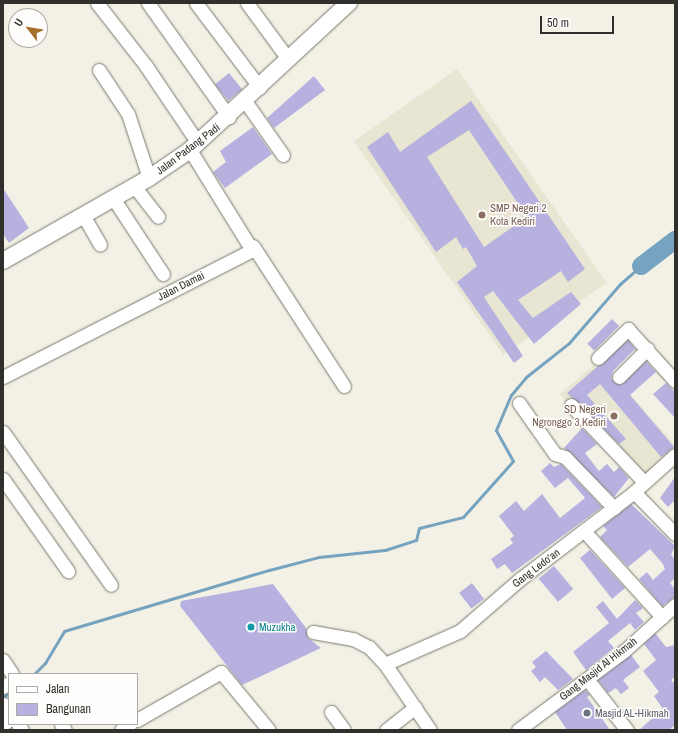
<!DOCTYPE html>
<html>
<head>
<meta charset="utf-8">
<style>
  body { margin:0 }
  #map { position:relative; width:678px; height:733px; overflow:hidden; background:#f3f1e6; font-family:"Archivo Narrow",sans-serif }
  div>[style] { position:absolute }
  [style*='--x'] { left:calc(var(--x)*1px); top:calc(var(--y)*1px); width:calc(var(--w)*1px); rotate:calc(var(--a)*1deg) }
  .built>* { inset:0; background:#e8e5d2; transform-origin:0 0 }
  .stream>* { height:3px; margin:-1.5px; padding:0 1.5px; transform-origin:1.5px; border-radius:1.5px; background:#76a3c0 }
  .river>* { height:18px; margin:-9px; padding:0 9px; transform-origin:9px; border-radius:9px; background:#76a3c0 }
  .building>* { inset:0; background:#b6b1df; transform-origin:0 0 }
  .roads { filter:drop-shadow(0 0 1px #79786e) drop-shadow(0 0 1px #79786e) }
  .minor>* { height:13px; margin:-6.5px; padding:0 6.5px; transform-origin:6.5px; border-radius:6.5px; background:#fff }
  .major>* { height:16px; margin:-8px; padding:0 8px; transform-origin:8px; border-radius:8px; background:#fff }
  .dots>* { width:11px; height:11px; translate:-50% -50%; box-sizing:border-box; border:2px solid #fffefc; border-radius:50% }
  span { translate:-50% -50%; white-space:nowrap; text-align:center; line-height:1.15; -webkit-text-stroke:3px #fffefc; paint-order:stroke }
  .street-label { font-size:11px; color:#302f2b }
  .education-label { font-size:11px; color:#785e54 }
  .left { translate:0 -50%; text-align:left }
  .right { translate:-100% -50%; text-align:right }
  .culture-label { font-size:11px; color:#0d838f }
  .worship-label { font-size:11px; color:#5b616d }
  .frame { position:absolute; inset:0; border:4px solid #302f2b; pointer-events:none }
  .legend { position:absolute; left:8px; top:673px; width:130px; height:52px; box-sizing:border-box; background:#fffefc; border:1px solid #acaba8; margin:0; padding:5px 7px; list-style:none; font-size:12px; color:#302f2b }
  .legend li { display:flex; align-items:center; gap:8px; height:20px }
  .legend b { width:20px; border:1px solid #acaba8 }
  .north { position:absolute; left:8px; top:8px; width:40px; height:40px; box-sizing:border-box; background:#fffefc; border:1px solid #acaba8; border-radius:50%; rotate:301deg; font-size:11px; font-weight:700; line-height:16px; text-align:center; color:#302f2b }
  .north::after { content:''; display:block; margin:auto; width:14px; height:18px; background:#a56e2a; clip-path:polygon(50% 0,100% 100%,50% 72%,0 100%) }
  .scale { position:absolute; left:540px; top:16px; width:74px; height:18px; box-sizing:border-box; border:2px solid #302f2b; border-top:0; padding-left:5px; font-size:12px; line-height:14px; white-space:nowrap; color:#302f2b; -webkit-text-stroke:3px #fffefc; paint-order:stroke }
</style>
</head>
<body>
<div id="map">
  <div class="built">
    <i style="left:457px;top:69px;width:261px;height:126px;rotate:55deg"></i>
    <i style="clip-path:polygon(600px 360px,675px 445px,675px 452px,642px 481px,596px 438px,560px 394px)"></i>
  </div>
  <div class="stream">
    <i style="--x:34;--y:674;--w:16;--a:-45"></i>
    <i style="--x:45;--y:663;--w:37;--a:-59"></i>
    <i style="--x:64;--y:631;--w:214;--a:-16.6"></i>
    <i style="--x:269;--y:570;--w:52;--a:-14.6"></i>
    <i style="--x:319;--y:557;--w:66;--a:-6.1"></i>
    <i style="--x:385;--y:550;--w:33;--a:-18"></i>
    <i style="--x:416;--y:540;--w:12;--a:-76"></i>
    <i style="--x:419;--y:528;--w:45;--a:-14"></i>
    <i style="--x:463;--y:517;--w:75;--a:-48.2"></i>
    <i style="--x:513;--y:461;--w:35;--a:-119"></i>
    <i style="--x:496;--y:430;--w:38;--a:-67"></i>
    <i style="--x:511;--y:395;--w:23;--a:-50"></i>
    <i style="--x:526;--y:377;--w:55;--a:-38.3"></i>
    <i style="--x:569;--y:343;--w:78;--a:-49.2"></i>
    <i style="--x:620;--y:284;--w:28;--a:-41"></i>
    <i style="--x:3;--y:697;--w:7;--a:-34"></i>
  </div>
  <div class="river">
    <i style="--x:641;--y:266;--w:43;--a:-37.4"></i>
  </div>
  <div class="building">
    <i style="left:229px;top:73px;width:21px;height:18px;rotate:51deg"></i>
    <i style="clip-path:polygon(314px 76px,325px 90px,274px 128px,267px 118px)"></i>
    <i style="clip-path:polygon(evenodd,471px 101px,585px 269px,568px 282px,561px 271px,518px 300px,533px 318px,571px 292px,581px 304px,534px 344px,493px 291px,484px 297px,523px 356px,514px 363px,457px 282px,477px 266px,466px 247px,463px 249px,456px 237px,436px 252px,367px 147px,388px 132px,400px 152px,471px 101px,469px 130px,527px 217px,484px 247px,427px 157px,469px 130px)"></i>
    <i style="clip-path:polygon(253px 127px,272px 154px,225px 188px,213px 172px,226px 162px,220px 151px)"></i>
    <i style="clip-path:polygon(3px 188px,29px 228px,9px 243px,3px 234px)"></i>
    <i style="left:612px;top:319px;width:10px;height:35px;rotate:45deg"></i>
    <i style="clip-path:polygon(628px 340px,635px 349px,613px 371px,611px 379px,621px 385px,646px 361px,656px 372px,630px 395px,674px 447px,661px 457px,600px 384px,587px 395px,626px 439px,619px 444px,567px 393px)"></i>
    <i style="clip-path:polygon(666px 383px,675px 392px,675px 418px,653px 394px)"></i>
    <i style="clip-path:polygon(582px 428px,597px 444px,585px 453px,599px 471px,607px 464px,614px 472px,619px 467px,629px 478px,614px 497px,564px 448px)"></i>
    <i style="clip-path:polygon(550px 463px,554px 467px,561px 464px,602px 507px,512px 573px,505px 564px,497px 569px,491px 559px,513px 543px,510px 539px,514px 536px,499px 516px,516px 501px,524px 511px,542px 494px,560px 518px,585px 498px,568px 478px,555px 488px,541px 471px)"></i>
    <i style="clip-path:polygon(675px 477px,675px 500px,668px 507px,660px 498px)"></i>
    <i style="clip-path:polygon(631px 504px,675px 546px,671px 555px,675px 559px,675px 578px,670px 583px,675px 589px,675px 597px,662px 606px,639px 579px,647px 572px,653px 580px,665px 569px,663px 564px,650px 549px,628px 567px,600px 537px,607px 530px,603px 526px)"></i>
    <i style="clip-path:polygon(590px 550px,625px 588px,612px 599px,580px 558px)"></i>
    <i style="left:554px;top:566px;width:30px;height:20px;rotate:50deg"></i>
    <i style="left:472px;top:583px;width:20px;height:16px;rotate:53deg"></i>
    <i style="clip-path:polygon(273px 584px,306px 628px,308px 638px,321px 648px,242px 685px,180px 606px,181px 601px)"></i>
    <i style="clip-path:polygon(635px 600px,643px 608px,636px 613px,644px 622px,635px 630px,630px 623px,608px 641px,614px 648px,586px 670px,573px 652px,609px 623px,596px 607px,603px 601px,617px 619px)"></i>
    <i style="clip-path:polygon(655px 633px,666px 647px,675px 645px,675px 677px,671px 680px,675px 684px,675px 725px,669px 730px,639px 730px,663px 709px,654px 696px,659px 692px,643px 671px,656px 660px,644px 644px)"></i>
    <i style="clip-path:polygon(546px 651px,573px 679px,558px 690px,545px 677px,540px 682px,531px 671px,536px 667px,532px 662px)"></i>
    <i style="clip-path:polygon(631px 655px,640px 667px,623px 680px,629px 688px,621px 694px,616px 688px,608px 693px,598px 680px)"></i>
    <i style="clip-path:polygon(585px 690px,590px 695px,587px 697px,610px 730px,567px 730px,555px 712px)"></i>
  </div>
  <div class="roads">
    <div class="minor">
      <i style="--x:97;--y:3;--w:80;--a:52.1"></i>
      <i style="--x:146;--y:66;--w:93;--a:56"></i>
      <i style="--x:148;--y:3;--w:140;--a:54.6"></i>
      <i style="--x:196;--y:3;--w:106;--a:53"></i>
      <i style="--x:247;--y:3;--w:69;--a:53.8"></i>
      <i style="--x:99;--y:70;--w:53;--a:56.6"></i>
      <i style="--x:128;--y:114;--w:67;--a:71.8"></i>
      <i style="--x:245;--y:101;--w:66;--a:54.9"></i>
      <i style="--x:134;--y:186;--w:39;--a:52"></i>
      <i style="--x:113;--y:198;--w:91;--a:56.7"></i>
      <i style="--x:83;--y:215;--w:34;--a:60"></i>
      <i style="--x:253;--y:246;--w:167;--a:57"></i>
      <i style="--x:598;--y:358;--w:42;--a:-44"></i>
      <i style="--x:628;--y:329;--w:70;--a:47.9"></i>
      <i style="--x:3;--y:377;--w:280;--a:-27"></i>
      <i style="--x:252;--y:250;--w:118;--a:-121.8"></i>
      <i style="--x:619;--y:377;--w:40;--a:-45"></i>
      <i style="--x:519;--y:403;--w:62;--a:54.8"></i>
      <i style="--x:555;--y:454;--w:10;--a:17"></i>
      <i style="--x:565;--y:457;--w:71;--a:46.1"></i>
      <i style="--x:571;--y:405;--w:106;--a:46.5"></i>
      <i style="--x:3;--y:432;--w:187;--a:54.8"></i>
      <i style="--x:3;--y:479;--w:113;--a:54.8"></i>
      <i style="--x:634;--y:492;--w:59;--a:45.7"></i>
      <i style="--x:585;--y:532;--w:115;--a:47.8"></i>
      <i style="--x:313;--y:632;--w:41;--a:9.9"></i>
      <i style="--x:353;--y:639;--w:18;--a:27"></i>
      <i style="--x:369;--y:647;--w:23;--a:47"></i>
      <i style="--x:385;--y:664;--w:80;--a:55.7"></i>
      <i style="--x:3;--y:660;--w:17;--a:57"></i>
      <i style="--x:385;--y:664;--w:82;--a:-23.7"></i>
      <i style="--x:460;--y:631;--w:79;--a:-40.9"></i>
      <i style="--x:520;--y:579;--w:143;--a:-37.3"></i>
      <i style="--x:634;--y:492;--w:55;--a:-42.1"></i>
      <i style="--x:587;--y:679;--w:65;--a:51.9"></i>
      <i style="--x:3;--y:687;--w:7;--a:-34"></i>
      <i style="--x:3;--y:704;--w:10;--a:53"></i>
      <i style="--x:331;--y:712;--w:22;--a:54"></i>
      <i style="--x:137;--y:720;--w:97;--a:-29.7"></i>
      <i style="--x:221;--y:672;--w:75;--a:50.4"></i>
      <i style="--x:3;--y:724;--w:7;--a:-34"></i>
      <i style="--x:18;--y:724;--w:7;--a:56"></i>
      <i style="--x:61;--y:724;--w:7;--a:56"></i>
      <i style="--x:121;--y:730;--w:11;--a:-34"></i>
      <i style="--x:386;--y:730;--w:37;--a:-38"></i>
      <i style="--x:518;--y:730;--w:132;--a:-36.7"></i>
      <i style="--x:624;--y:651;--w:69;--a:-42"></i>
    </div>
    <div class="major">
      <i style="--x:3;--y:261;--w:168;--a:-29.6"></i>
      <i style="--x:149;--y:178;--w:50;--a:-34.3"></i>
      <i style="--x:190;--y:150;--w:217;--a:-42.8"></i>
    </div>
  </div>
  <div class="dots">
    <i style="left:482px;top:215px;background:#8d6e63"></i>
    <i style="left:614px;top:416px;background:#8d6e63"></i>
    <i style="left:251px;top:627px;background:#0f9aa8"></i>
    <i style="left:587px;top:713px;background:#6b7280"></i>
  </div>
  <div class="street-label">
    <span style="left:188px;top:149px;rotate:-37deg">Jalan Padang Padi</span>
    <span style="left:181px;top:286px;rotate:-27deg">Jalan Damai</span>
    <span style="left:536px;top:568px;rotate:-37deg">Gang Ledo'an</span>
    <span style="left:598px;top:669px;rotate:-38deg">Gang Masjid Al Hikmah</span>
  </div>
  <div class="education-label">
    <span class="left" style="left:490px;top:215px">SMP Negeri 2<br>Kota Kediri</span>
    <span class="right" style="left:606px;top:416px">SD Negeri<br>Ngronggo 3 Kediri</span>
  </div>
  <div class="culture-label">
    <span class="left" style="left:259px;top:627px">Muzukha</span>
  </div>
  <div class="worship-label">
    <span class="left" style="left:595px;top:713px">Masjid AL-Hikmah</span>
  </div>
  <div class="frame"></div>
  <ul class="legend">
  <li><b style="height:5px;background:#fff"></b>Jalan</li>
  <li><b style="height:11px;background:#b6b1df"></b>Bangunan</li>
  </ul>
  <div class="north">U</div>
  <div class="scale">50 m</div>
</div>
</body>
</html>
